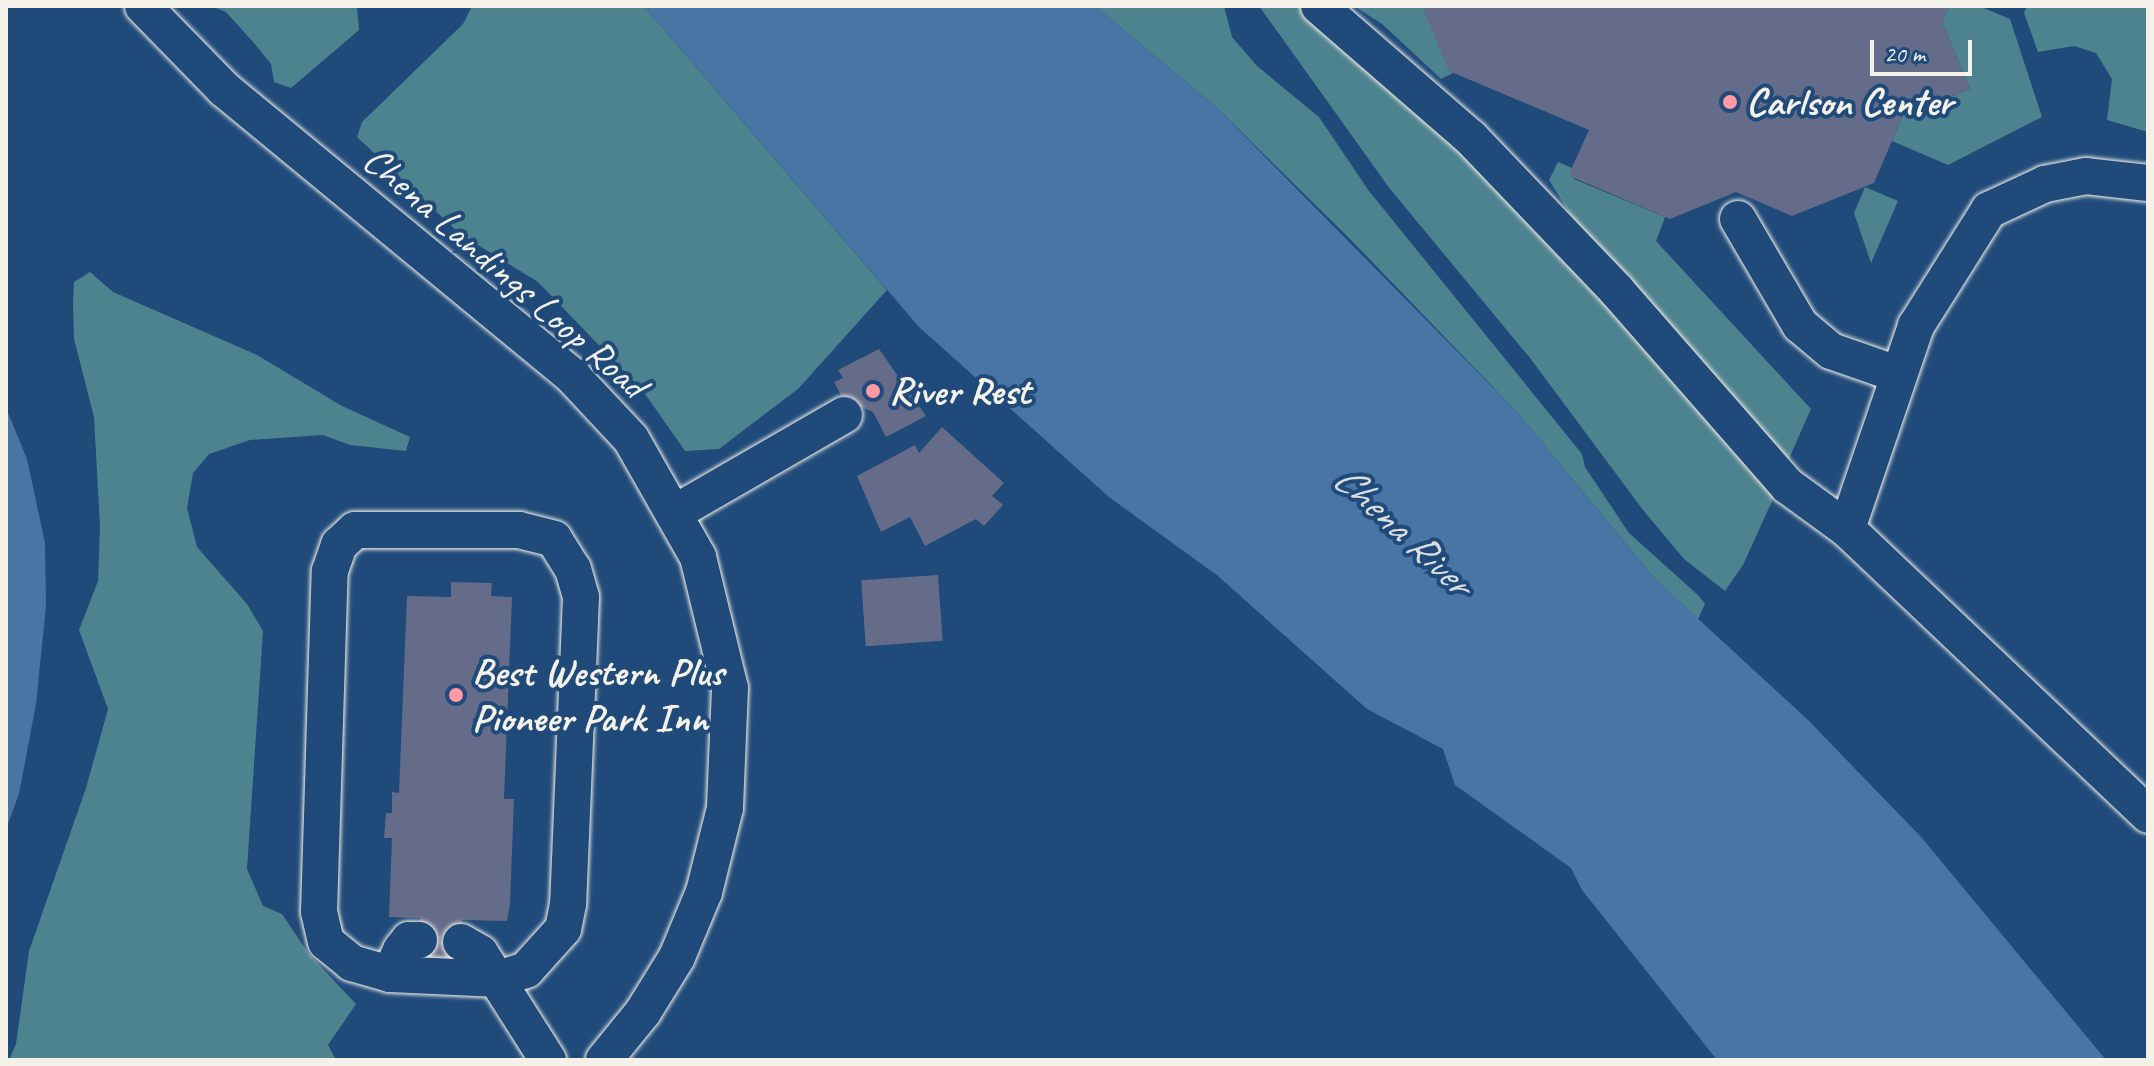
<!DOCTYPE html>
<html>
<head>
<meta charset="utf-8">
<style>
  body { margin:0 }
  #map { position:relative; width:2154px; height:1066px; overflow:hidden; background:#1f4a7a; font-family:Caveat,sans-serif }
  div>[style] { position:absolute }
  [style*='--x'] { left:calc(var(--x)*1px); top:calc(var(--y)*1px); width:calc(var(--w)*1px); rotate:calc(var(--a)*1deg) }
  .green>* { inset:0; background:#4d828f }
  .water>* { inset:0; background:#4875a3 }
  .building>* { inset:0; background:#646c8a; transform-origin:0 0 }
  .roads { filter:drop-shadow(0 0 2px #f4f1e8) drop-shadow(0 0 2px #f4f1e8) }
  .minor>* { height:36px; margin:-18px; padding:0 18px; transform-origin:18px; border-radius:18px; background:#1f4a7a }
  .dots>* { width:22px; height:22px; translate:-50% -50%; box-sizing:border-box; border:4px solid #1f4a7a; border-radius:50% }
  span { translate:-50% -50%; white-space:nowrap; text-align:center; line-height:1.15; -webkit-text-stroke:8px #1f4a7a; paint-order:stroke }
  .poi-label { font-size:40px; color:#f4f1e8; font-weight:700 }
  .left { translate:0 -50%; text-align:left }
  .street-label { font-size:40px; color:#f4f1e8 }
  .water-label { font-size:42px; color:#dadede; font-style:italic }
  .frame { position:absolute; inset:0; border:8px solid #f4f1e8; pointer-events:none }
  .scale { position:absolute; left:1870px; top:40px; width:102px; height:36px; box-sizing:border-box; border:4px solid #f4f1e8; border-top:0; padding-left:10px; font-size:24px; line-height:28px; white-space:nowrap; color:#f4f1e8; -webkit-text-stroke:6px #1f4a7a; paint-order:stroke }
</style>
</head>
<body>
<div id="map">
  <div class="green">
    <i style="clip-path:polygon(211px 6px,357px 6px,359px 30px,291px 88px,274px 82px,271px 64px,254px 43px,226px 12px)"></i>
    <i style="clip-path:polygon(472px 6px,644px 6px,887px 290px,798px 389px,719px 449px,685px 451px,643px 391px,538px 282px,460px 234px,357px 137px,362px 122px,463px 24px)"></i>
    <i style="clip-path:polygon(1095px 6px,1224px 6px,1232px 37px,1257px 66px,1319px 117px,1369px 191px,1582px 454px,1585px 467px,1629px 533px,1699px 596px,1705px 604px,1698px 619px,1655px 579px,1515px 410px,1350px 239px,1217px 108px)"></i>
    <i style="clip-path:polygon(1259px 6px,1304px 6px,1540px 228px,1778px 488px,1743px 565px,1725px 591px,1684px 559px,1643px 510px,1530px 358px,1390px 189px)"></i>
    <i style="clip-path:polygon(1354px 6px,1422px 6px,1453px 73px,1441px 79px,1382px 24px)"></i>
    <i style="clip-path:polygon(1949px 6px,1979px 6px,2010px 19px,2042px 117px,1948px 165px,1892px 141px,1903px 115px,1970px 89px,1942px 22px)"></i>
    <i style="clip-path:polygon(2027px 6px,2148px 6px,2148px 132px,2107px 120px,2112px 79px,2096px 53px,2074px 46px,2038px 52px,2024px 13px)"></i>
    <i style="clip-path:polygon(1558px 162px,1572px 168px,1574px 179px,1665px 217px,1656px 241px,1811px 409px,1787px 463px,1575px 222px,1549px 180px)"></i>
    <i style="clip-path:polygon(1865px 187px,1898px 201px,1871px 263px,1854px 213px)"></i>
    <i style="clip-path:polygon(90px 272px,113px 292px,257px 355px,342px 406px,410px 437px,406px 451px,350px 445px,323px 435px,250px 440px,209px 454px,193px 473px,187px 508px,197px 547px,247px 604px,263px 631px,247px 869px,263px 906px,282px 914px,309px 954px,356px 1004px,328px 1045px,336px 1060px,9px 1060px,16px 1044px,29px 951px,86px 788px,108px 709px,79px 630px,98px 581px,100px 526px,94px 417px,74px 339px,73px 304px,74px 282px)"></i>
  </div>
  <div class="water">
    <i style="clip-path:polygon(644px 6px,1095px 6px,1217px 108px,1515px 410px,1655px 579px,1808px 720px,1922px 838px,2106px 1060px,1717px 1060px,1582px 890px,1571px 868px,1455px 785px,1443px 749px,1367px 709px,1218px 576px,1109px 497px,919px 327px)"></i>
    <i style="clip-path:polygon(6px 408px,27px 459px,45px 543px,46px 606px,36px 704px,19px 794px,6px 829px)"></i>
  </div>
  <div class="building">
    <i style="clip-path:polygon(1422px 6px,1949px 6px,1942px 22px,1970px 89px,1903px 115px,1874px 183px,1792px 216px,1736px 192px,1670px 219px,1574px 178px,1569px 174px,1589px 130px,1449px 71px)"></i>
    <i style="clip-path:polygon(879px 349px,926px 416px,886px 437px,873px 412px,859px 406px,850px 412px,834px 382px,843px 378px,838px 370px)"></i>
    <i style="clip-path:polygon(942px 427px,1004px 483px,992px 496px,1003px 505px,984px 526px,976px 519px,925px 546px,910px 517px,881px 532px,857px 476px,915px 445px,919px 453px)"></i>
    <i style="left:938px;top:575px;width:66px;height:77px;rotate:86deg"></i>
    <i style="clip-path:polygon(451px 582px,492px 583px,491px 596px,512px 597px,504px 799px,514px 799px,510px 904px,507px 921px,462px 920px,461px 959px,419px 957px,420px 918px,389px 917px,392px 838px,384px 838px,386px 813px,392px 813px,392px 792px,399px 793px,407px 596px,451px 597px)"></i>
  </div>
  <div class="roads">
    <div class="minor">
      <i style="--x:143;--y:6;--w:116;--a:45.7"></i>
      <i style="--x:224;--y:89;--w:454;--a:39.5"></i>
      <i style="--x:574;--y:378;--w:83;--a:46.9"></i>
      <i style="--x:631;--y:439;--w:136;--a:60.4"></i>
      <i style="--x:698;--y:557;--w:135;--a:76.3"></i>
      <i style="--x:730;--y:688;--w:120;--a:92.4"></i>
      <i style="--x:725;--y:808;--w:87;--a:104"></i>
      <i style="--x:704;--y:892;--w:70;--a:112.6"></i>
      <i style="--x:677;--y:957;--w:65;--a:121.7"></i>
      <i style="--x:643;--y:1012;--w:62;--a:129.1"></i>
      <i style="--x:1319;--y:6;--w:201;--a:41"></i>
      <i style="--x:1471;--y:138;--w:211;--a:46.3"></i>
      <i style="--x:1617;--y:291;--w:259;--a:48.8"></i>
      <i style="--x:1788;--y:486;--w:73;--a:36.1"></i>
      <i style="--x:2148;--y:183;--w:62;--a:-173.6"></i>
      <i style="--x:2086;--y:176;--w:42;--a:169"></i>
      <i style="--x:2045;--y:184;--w:62;--a:155.1"></i>
      <i style="--x:1989;--y:210;--w:137;--a:122.2"></i>
      <i style="--x:1916;--y:326;--w:214;--a:108.8"></i>
      <i style="--x:1847;--y:529;--w:415;--a:43.5"></i>
      <i style="--x:1738;--y:219;--w:123;--a:59.7"></i>
      <i style="--x:1800;--y:325;--w:40;--a:40"></i>
      <i style="--x:1831;--y:351;--w:70;--a:19.2"></i>
      <i style="--x:676;--y:512;--w:194;--a:-30"></i>
      <i style="--x:355;--y:530;--w:164;--a:0"></i>
      <i style="--x:519;--y:530;--w:36;--a:14"></i>
      <i style="--x:554;--y:539;--w:36;--a:58"></i>
      <i style="--x:573;--y:569;--w:29;--a:74"></i>
      <i style="--x:581;--y:597;--w:307;--a:92.4"></i>
      <i style="--x:568;--y:904;--w:25;--a:101"></i>
      <i style="--x:563;--y:929;--w:55;--a:132.1"></i>
      <i style="--x:526;--y:970;--w:29;--a:162"></i>
      <i style="--x:498;--y:979;--w:108;--a:-177.3"></i>
      <i style="--x:390;--y:974;--w:40;--a:-164"></i>
      <i style="--x:352;--y:963;--w:33;--a:-141"></i>
      <i style="--x:326;--y:942;--w:31;--a:-103"></i>
      <i style="--x:319;--y:912;--w:341;--a:-88.2"></i>
      <i style="--x:330;--y:571;--w:28;--a:-71"></i>
      <i style="--x:339;--y:545;--w:22;--a:-43"></i>
      <i style="--x:461;--y:942;--w:22;--a:30"></i>
      <i style="--x:480;--y:953;--w:127;--a:57.6"></i>
      <i style="--x:390;--y:974;--w:26;--a:-65"></i>
      <i style="--x:401;--y:950;--w:13;--a:-51"></i>
      <i style="--x:409;--y:940;--w:10;--a:0"></i>
    </div>
  </div>
  <div class="dots">
    <i style="left:1730px;top:102px;background:#ff9aa2"></i>
    <i style="left:873px;top:391px;background:#ff9aa2"></i>
    <i style="left:456px;top:695px;background:#ff9aa2"></i>
  </div>
  <div class="poi-label">
    <span class="left" style="left:1746px;top:102px">Carlson Center</span>
    <span class="left" style="left:889px;top:391px">River Rest</span>
    <span class="left" style="left:472px;top:695px">Best Western Plus<br>Pioneer Park Inn</span>
  </div>
  <div class="street-label">
    <span style="left:505px;top:272px;rotate:41deg">Chena Landings Loop Road</span>
  </div>
  <div class="water-label">
    <span style="left:1402px;top:530px;rotate:43deg">Chena River</span>
  </div>
  <div class="frame"></div>
  <div class="scale">20 m</div>
</div>
</body>
</html>
